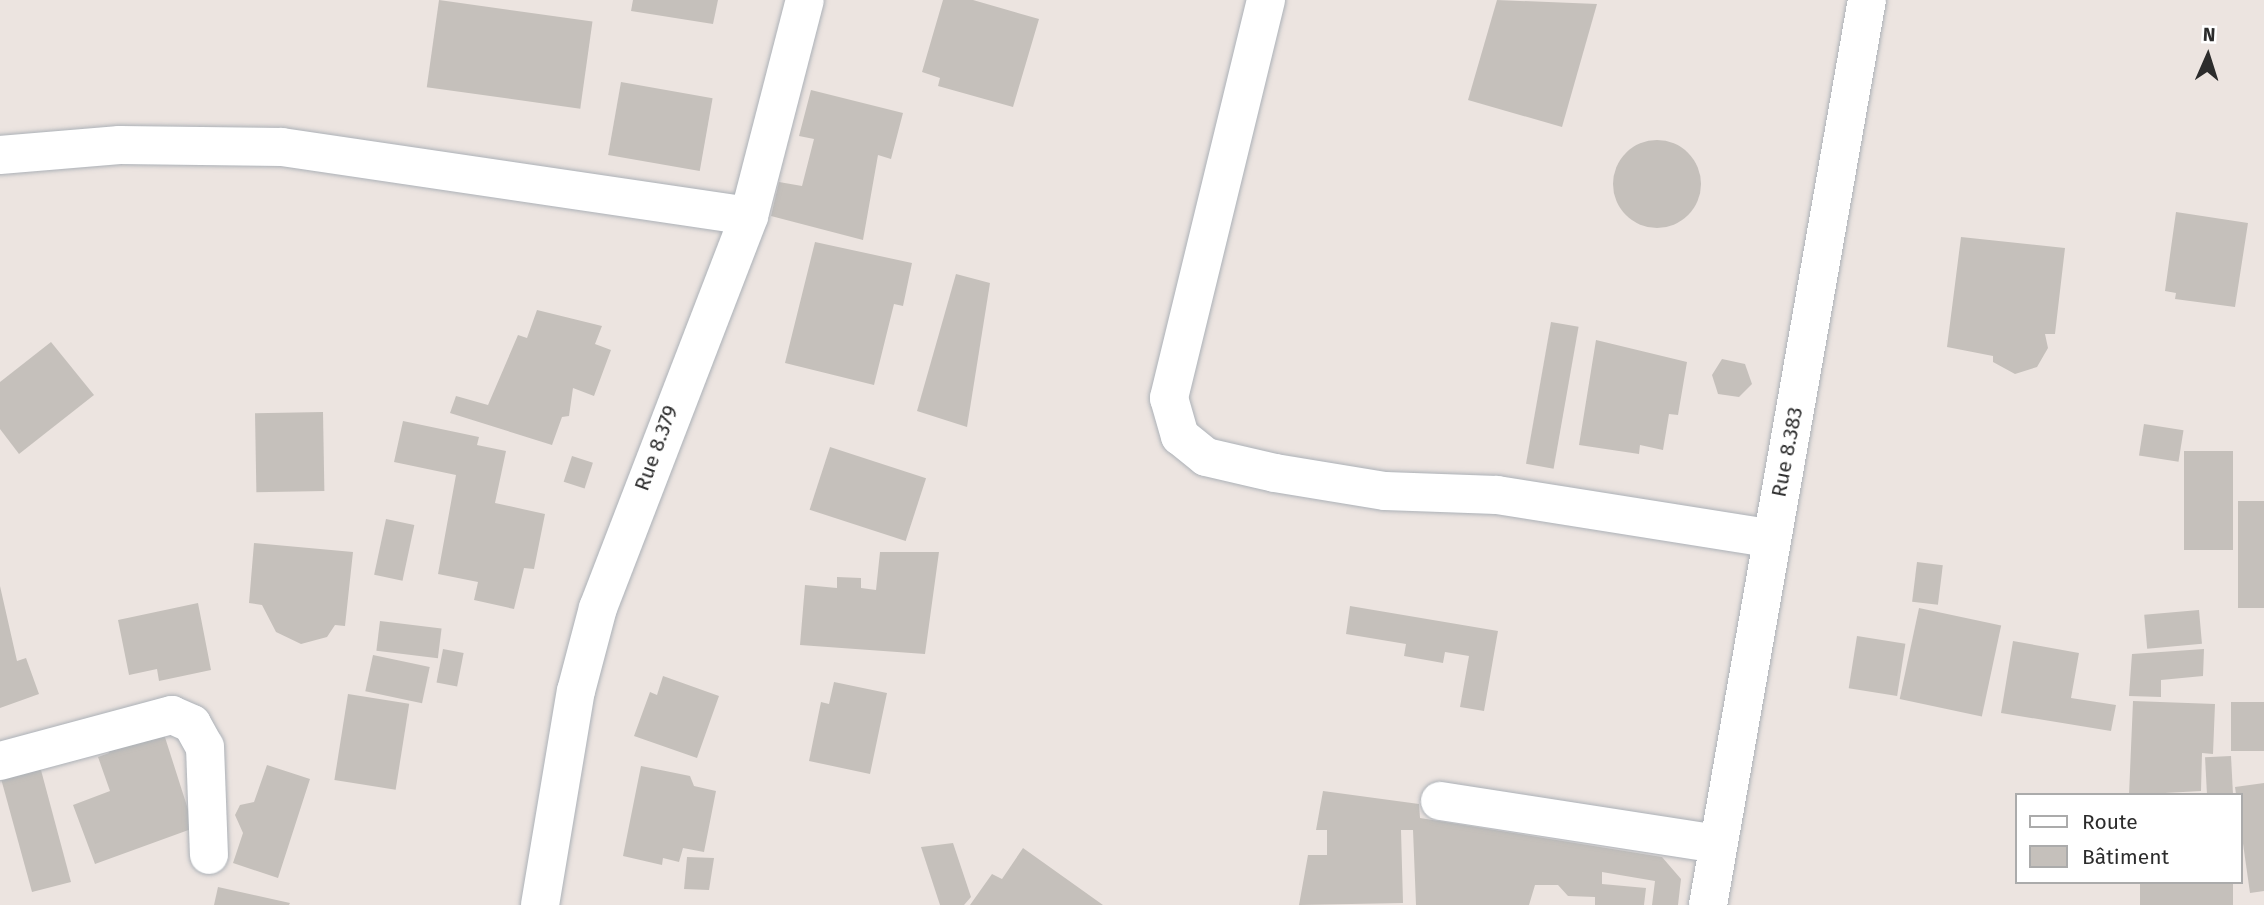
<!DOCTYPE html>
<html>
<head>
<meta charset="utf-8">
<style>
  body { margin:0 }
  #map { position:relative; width:2264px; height:905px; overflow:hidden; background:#ece4e0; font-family:"Fira Sans",sans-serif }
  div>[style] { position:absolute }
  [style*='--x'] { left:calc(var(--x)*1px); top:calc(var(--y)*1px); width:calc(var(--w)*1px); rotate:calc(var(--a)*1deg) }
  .building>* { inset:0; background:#c5c0bb; transform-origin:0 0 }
  .round { border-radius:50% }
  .roads { filter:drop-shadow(0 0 2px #acb1b7) drop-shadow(0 0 2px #acb1b7) }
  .street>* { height:38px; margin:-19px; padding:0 19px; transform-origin:19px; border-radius:19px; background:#fff }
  span { translate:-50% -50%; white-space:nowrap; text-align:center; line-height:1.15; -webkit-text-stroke:6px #fff; paint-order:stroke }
  .street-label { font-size:21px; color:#2c2c2c }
  .legend { position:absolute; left:2015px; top:793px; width:228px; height:91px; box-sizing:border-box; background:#fff; border:2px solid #ababab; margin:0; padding:9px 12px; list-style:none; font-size:21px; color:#2c2c2c }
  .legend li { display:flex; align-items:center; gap:14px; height:35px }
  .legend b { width:35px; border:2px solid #ababab }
  .north { position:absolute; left:2173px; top:21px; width:70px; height:70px; -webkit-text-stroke:5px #fff; paint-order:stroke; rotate:3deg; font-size:19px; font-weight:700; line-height:28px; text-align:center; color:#2c2c2c }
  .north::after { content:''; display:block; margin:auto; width:24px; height:32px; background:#2c2c2c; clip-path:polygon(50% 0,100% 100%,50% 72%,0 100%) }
</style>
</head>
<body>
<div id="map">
  <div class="building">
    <i style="left:439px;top:0;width:155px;height:88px;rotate:8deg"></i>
    <i style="clip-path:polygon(633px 0,718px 0,713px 24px,631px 11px)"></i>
    <i style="clip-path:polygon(943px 0,973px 0,1039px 19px,1013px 107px,938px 86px,940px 78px,922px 72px)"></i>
    <i style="clip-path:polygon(1497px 0,1597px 4px,1562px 127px,1468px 100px)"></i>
    <i style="left:621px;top:82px;width:93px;height:74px;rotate:10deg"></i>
    <i style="clip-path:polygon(811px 90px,903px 113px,891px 159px,878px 155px,863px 240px,771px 216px,779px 182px,802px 186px,814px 139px,799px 136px)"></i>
    <i class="round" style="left:1613px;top:140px;width:88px;height:88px"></i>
    <i style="clip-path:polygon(2176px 212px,2248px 223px,2235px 307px,2175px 299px,2176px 293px,2165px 291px)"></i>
    <i style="clip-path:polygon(1961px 237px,2065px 248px,2055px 334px,2045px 334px,2048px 348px,2037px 367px,2015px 374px,1993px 362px,1993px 356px,1947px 347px)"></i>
    <i style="clip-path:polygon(815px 242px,912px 263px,903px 306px,894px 304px,874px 385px,785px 363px)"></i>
    <i style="clip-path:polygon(956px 274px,990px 283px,967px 427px,917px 411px)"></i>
    <i style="clip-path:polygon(537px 310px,602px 326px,595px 344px,611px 350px,594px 396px,573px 388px,569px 416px,562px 417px,552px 445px,450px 413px,456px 396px,488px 405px,518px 335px,527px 338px)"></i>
    <i style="left:1551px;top:322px;width:28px;height:144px;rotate:10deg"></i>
    <i style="clip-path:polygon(1596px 340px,1687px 362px,1678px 415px,1669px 414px,1663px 450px,1640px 445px,1639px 454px,1579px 445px)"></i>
    <i style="clip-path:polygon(51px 342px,94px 395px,19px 454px,0 429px,0 382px)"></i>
    <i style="clip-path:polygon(1722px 359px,1745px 364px,1752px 384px,1739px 397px,1718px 394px,1712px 375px)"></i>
    <i style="left:323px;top:412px;width:79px;height:68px;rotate:89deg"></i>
    <i style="clip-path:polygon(403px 421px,479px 437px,477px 445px,506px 451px,495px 503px,545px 514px,534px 569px,524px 568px,514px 609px,474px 600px,478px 582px,438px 574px,456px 475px,394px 462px)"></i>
    <i style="left:2144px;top:424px;width:40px;height:32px;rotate:9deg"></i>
    <i style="left:830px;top:447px;width:101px;height:66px;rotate:18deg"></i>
    <i style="left:2184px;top:451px;width:49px;height:99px"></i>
    <i style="left:572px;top:456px;width:22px;height:27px;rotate:18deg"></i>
    <i style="left:2238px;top:501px;width:26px;height:107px"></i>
    <i style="left:386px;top:519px;width:29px;height:57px;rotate:12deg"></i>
    <i style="clip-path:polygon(254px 543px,353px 552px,345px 626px,335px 625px,327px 637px,301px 644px,276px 632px,262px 605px,249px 603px)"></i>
    <i style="clip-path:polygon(880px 552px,939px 552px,925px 654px,800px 645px,805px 585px,837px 588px,837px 577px,861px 578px,861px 588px,876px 590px)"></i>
    <i style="left:1917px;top:562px;width:26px;height:40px;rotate:7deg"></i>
    <i style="clip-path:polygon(0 586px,17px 661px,26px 658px,39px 694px,0 708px)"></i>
    <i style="clip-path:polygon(198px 603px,211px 670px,159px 681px,157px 669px,129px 675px,118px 620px)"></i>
    <i style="clip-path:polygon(1350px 606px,1498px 631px,1484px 711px,1460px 707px,1469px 656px,1445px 652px,1443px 663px,1404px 656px,1406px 644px,1346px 634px)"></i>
    <i style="left:1919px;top:608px;width:84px;height:93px;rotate:12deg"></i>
    <i style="left:2199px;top:610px;width:34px;height:55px;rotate:85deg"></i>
    <i style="left:380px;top:621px;width:62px;height:30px;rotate:7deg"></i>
    <i style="left:1857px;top:636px;width:49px;height:53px;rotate:9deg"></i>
    <i style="clip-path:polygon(2013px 641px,2079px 653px,2071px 698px,2116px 705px,2111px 731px,2001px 713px)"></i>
    <i style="left:443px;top:649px;width:21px;height:34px;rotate:11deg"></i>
    <i style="clip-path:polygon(2204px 649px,2203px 676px,2161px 680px,2161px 697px,2129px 696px,2132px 654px)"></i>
    <i style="left:373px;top:655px;width:58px;height:37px;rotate:12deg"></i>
    <i style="clip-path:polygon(663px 676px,719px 696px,697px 758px,634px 736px,650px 692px,657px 695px)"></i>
    <i style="clip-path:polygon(834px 682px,887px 693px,870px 774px,809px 761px,821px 702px,829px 704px)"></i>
    <i style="left:348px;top:694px;width:62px;height:87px;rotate:9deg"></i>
    <i style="clip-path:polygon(2133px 701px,2215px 704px,2213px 754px,2202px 753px,2201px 791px,2129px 795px)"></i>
    <i style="left:2264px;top:702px;width:49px;height:33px;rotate:90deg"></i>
    <i style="clip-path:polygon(155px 706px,194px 828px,95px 864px,73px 805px,110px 791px,98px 757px,109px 753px,99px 726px)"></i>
    <i style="clip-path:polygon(34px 744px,71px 882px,32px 892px,0 775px)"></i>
    <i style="left:2231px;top:756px;width:39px;height:26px;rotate:87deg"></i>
    <i style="clip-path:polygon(267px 765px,310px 779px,278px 878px,233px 863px,243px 833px,235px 815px,240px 805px,254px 802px)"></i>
    <i style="clip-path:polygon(641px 766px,690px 776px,694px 786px,716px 791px,704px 852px,683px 848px,679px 862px,663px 858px,662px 865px,623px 856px)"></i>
    <i style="clip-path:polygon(2264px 783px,2264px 891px,2250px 893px,2235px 787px)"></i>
    <i style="clip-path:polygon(1323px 791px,1419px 804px,1420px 818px,1662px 857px,1681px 879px,1678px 905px,1652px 905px,1655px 881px,1602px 872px,1602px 884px,1646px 888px,1644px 905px,1595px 905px,1595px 897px,1568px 896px,1558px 885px,1535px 885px,1529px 905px,1416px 905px,1413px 830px,1401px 830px,1403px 903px,1299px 905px,1308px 855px,1327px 855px,1327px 830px,1316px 830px)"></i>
    <i style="clip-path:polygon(953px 843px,971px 897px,964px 905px,940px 905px,921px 847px)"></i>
    <i style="clip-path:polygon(1023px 848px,1103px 905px,970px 905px,992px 874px,1002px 879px)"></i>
    <i style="clip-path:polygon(687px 857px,714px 858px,709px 890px,684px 889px)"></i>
    <i style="left:2140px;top:882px;width:93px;height:23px"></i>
    <i style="clip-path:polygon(218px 887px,290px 903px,289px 905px,214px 905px)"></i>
  </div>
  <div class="roads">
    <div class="street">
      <i style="--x:1266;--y:0;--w:410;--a:103.7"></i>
      <i style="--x:1169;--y:398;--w:40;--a:74"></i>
      <i style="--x:1180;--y:436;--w:33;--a:39"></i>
      <i style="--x:1206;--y:457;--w:71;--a:13.1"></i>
      <i style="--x:1275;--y:473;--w:111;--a:9.3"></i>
      <i style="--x:1385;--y:491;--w:112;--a:2"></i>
      <i style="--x:1497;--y:495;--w:276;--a:9"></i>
      <i style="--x:0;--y:155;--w:120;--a:-4.8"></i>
      <i style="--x:120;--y:145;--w:162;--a:0.7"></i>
      <i style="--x:282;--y:147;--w:472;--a:8.4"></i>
      <i style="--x:0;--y:761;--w:178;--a:-15"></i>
      <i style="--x:172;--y:715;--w:22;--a:24"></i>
      <i style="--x:192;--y:724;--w:26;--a:61"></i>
      <i style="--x:205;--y:747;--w:108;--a:87.9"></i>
      <i style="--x:1440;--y:801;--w:280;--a:8.8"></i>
      <i style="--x:540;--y:905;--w:217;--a:-80.5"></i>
      <i style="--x:576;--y:691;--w:86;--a:-75.2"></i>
      <i style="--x:598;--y:608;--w:420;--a:-68.9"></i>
      <i style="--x:749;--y:216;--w:223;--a:-75.5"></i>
      <i style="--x:1708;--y:905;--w:919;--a:-80.04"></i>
    </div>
  </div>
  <div class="street-label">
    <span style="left:656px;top:448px;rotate:-70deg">Rue 8.379</span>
    <span style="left:1787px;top:452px;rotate:-79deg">Rue 8.383</span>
  </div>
  <ul class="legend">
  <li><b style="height:9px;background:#fff"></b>Route</li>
  <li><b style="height:19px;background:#c5c0bb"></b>Bâtiment</li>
  </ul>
  <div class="north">N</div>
</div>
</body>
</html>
